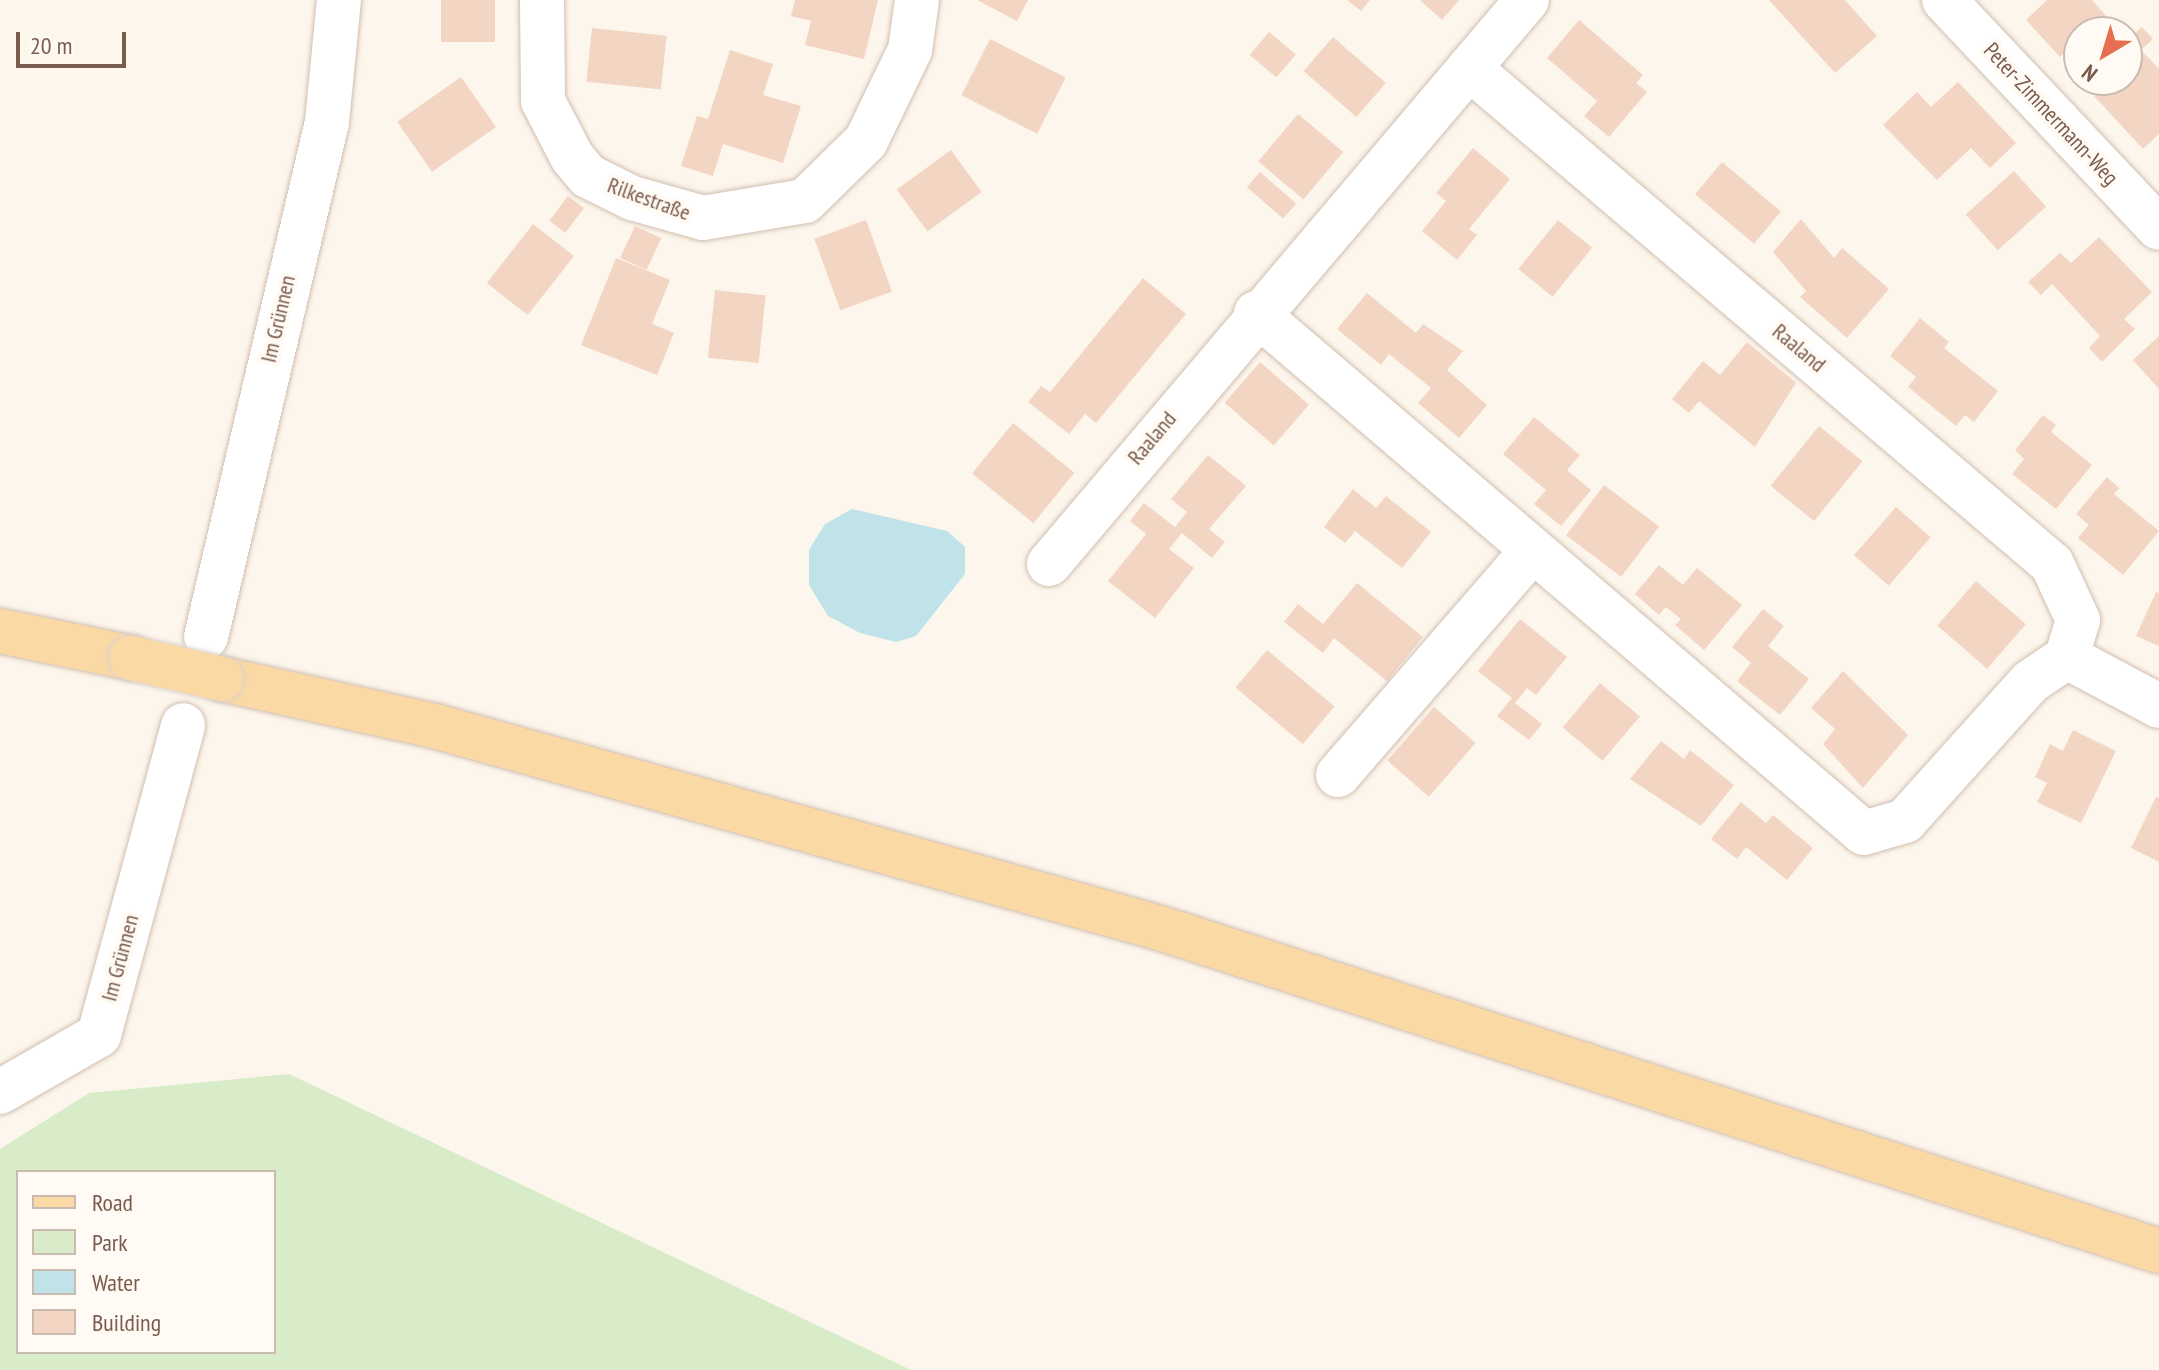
<!DOCTYPE html>
<html>
<head>
<meta charset="utf-8">
<style>
  body { margin:0 }
  #map { position:relative; width:2159px; height:1370px; overflow:hidden; background:#fdf6ec; font-family:"PT Sans Narrow",sans-serif }
  div>[style] { position:absolute }
  [style*='--x'] { left:calc(var(--x)*1px); top:calc(var(--y)*1px); width:calc(var(--w)*1px); rotate:calc(var(--a)*1deg) }
  .green>* { inset:0; background:#d8ecc9 }
  .water>* { inset:0; background:#bfe3e8 }
  .building>* { inset:0; background:#f3d5c3; transform-origin:0 0 }
  .roads { filter:drop-shadow(0 0 2px #d1beb0) drop-shadow(0 0 2px #d1beb0) }
  .minor>* { height:44px; margin:-22px; padding:0 22px; transform-origin:22px; border-radius:22px; background:#fff }
  .major>* { height:44px; margin:-22px; padding:0 22px; transform-origin:22px; border-radius:22px; background:#fbd9a5 }
  .bridges { filter:drop-shadow(0 0 2px #dad1cd) drop-shadow(0 0 2px #dad1cd) }
  .major-bridge>* { height:44px; margin:-22px; padding:0 22px; transform-origin:22px; border-radius:22px; background:#fbd9a5 }
  span { translate:-50% -50%; white-space:nowrap; text-align:center; line-height:1.15; -webkit-text-stroke:8px #fffaf3; paint-order:stroke }
  .street-label { font-size:22px; color:#7a5c4d }
  .legend { position:absolute; left:16px; top:1170px; width:260px; height:184px; box-sizing:border-box; background:#fffaf3; border:2px solid #cabbb1; margin:0; padding:10px 14px; list-style:none; font-size:24px; color:#7a5c4d }
  .legend li { display:flex; align-items:center; gap:16px; height:40px }
  .legend b { width:40px; border:2px solid #cabbb1 }
  .north { position:absolute; left:2063px; top:16px; width:80px; height:80px; box-sizing:border-box; background:#fffaf3; border:2px solid #cabbb1; border-radius:50%; rotate:218deg; font-size:22px; font-weight:700; line-height:32px; text-align:center; color:#7a5c4d }
  .north::after { content:''; display:block; margin:auto; width:28px; height:36px; background:#e76f51; clip-path:polygon(50% 0,100% 100%,50% 72%,0 100%) }
  .scale { position:absolute; left:16px; top:32px; width:110px; height:36px; box-sizing:border-box; border:4px solid #7a5c4d; border-top:0; padding-left:10px; font-size:24px; line-height:28px; white-space:nowrap; color:#7a5c4d; -webkit-text-stroke:6px #fffaf3; paint-order:stroke }
</style>
</head>
<body>
<div id="map">
  <div class="green">
    <i style="clip-path:polygon(evenodd,289px 1074px,911px 1370px,0 1370px,0 1149px,89px 1093px,289px 1074px,18px 1172px,274px 1172px,274px 1352px,18px 1352px,18px 1172px)"></i>
  </div>
  <div class="water">
    <i style="clip-path:polygon(852px 509px,947px 531px,965px 547px,965px 574px,916px 636px,896px 642px,860px 633px,828px 616px,809px 585px,809px 550px,825px 524px)"></i>
  </div>
  <div class="building">
    <i style="left:441px;top:0;width:54px;height:42px"></i>
    <i style="clip-path:polygon(795px 0,878px 0,864px 59px,805px 45px,811px 21px,791px 16px)"></i>
    <i style="clip-path:polygon(977px 0,1028px 0,1017px 21px)"></i>
    <i style="clip-path:polygon(1347px 0,1370px 0,1361px 11px)"></i>
    <i style="clip-path:polygon(1420px 0,1459px 0,1442px 20px)"></i>
    <i style="clip-path:polygon(1769px 0,1845px 0,1877px 36px,1835px 73px)"></i>
    <i style="clip-path:polygon(2047px 0,2092px 0,2106px 16px,2079px 32px,2060px 57px,2026px 20px)"></i>
    <i style="clip-path:polygon(1579px 20px,1643px 75px,1636px 83px,1647px 92px,1609px 137px,1584px 116px,1597px 101px,1547px 58px)"></i>
    <i style="clip-path:polygon(2142px 27px,2153px 39px,2141px 50px,2159px 69px,2159px 134px,2143px 149px,2094px 96px,2111px 80px,2127px 80px,2127px 40px)"></i>
    <i style="left:592px;top:28px;width:75px;height:54px;rotate:6deg"></i>
    <i style="left:1269px;top:32px;width:35px;height:30px;rotate:40deg"></i>
    <i style="left:1333px;top:37px;width:70px;height:45px;rotate:41deg"></i>
    <i style="left:990px;top:39px;width:85px;height:63px;rotate:27deg"></i>
    <i style="clip-path:polygon(730px 50px,773px 64px,763px 95px,801px 106px,783px 163px,723px 144px,713px 176px,681px 166px,697px 116px,708px 119px)"></i>
    <i style="left:461px;top:77px;width:61px;height:78px;rotate:55deg"></i>
    <i style="clip-path:polygon(1958px 82px,2016px 143px,1990px 168px,1971px 148px,1937px 180px,1883px 125px,1917px 92px,1931px 107px)"></i>
    <i style="left:1298px;top:114px;width:59px;height:62px;rotate:40deg"></i>
    <i style="clip-path:polygon(1473px 148px,1510px 179px,1469px 229px,1477px 235px,1457px 260px,1422px 231px,1446px 201px,1436px 193px)"></i>
    <i style="left:951px;top:150px;width:52px;height:67px;rotate:54deg"></i>
    <i style="left:1722px;top:162px;width:77px;height:42px;rotate:40deg"></i>
    <i style="left:2014px;top:171px;width:48px;height:65px;rotate:48deg"></i>
    <i style="left:1260px;top:172px;width:48px;height:20px;rotate:41deg"></i>
    <i style="left:568px;top:196px;width:20px;height:31px;rotate:37deg"></i>
    <i style="clip-path:polygon(1801px 219px,1834px 258px,1842px 248px,1889px 289px,1847px 338px,1800px 297px,1806px 291px,1773px 252px)"></i>
    <i style="left:866px;top:220px;width:76px;height:55px;rotate:70deg"></i>
    <i style="left:1558px;top:220px;width:44px;height:63px;rotate:39deg"></i>
    <i style="left:533px;top:224px;width:52px;height:75px;rotate:38deg"></i>
    <i style="left:635px;top:226px;width:29px;height:35px;rotate:25deg"></i>
    <i style="clip-path:polygon(2099px 237px,2152px 292px,2124px 319px,2135px 329px,2102px 362px,2089px 348px,2100px 336px,2077px 311px,2052px 284px,2041px 295px,2028px 282px,2060px 253px,2071px 263px)"></i>
    <i style="clip-path:polygon(616px 258px,670px 280px,652px 324px,674px 333px,657px 375px,581px 345px)"></i>
    <i style="clip-path:polygon(1143px 278px,1186px 314px,1096px 423px,1085px 414px,1069px 434px,1028px 402px,1041px 386px,1050px 392px)"></i>
    <i style="left:715px;top:290px;width:51px;height:68px;rotate:6deg"></i>
    <i style="clip-path:polygon(1367px 293px,1416px 333px,1423px 324px,1463px 351px,1447px 370px,1487px 405px,1459px 438px,1418px 403px,1431px 388px,1389px 354px,1381px 365px,1337px 329px)"></i>
    <i style="clip-path:polygon(1920px 318px,1949px 342px,1944px 348px,1998px 391px,1974px 422px,1965px 415px,1956px 426px,1908px 387px,1916px 377px,1890px 356px)"></i>
    <i style="clip-path:polygon(2159px 336px,2159px 389px,2133px 360px)"></i>
    <i style="clip-path:polygon(1747px 342px,1796px 383px,1755px 447px,1699px 401px,1689px 413px,1672px 399px,1703px 361px,1720px 375px)"></i>
    <i style="left:1260px;top:362px;width:65px;height:54px;rotate:41deg"></i>
    <i style="clip-path:polygon(2043px 415px,2056px 425px,2051px 432px,2092px 465px,2056px 509px,2012px 474px,2024px 459px,2015px 450px)"></i>
    <i style="clip-path:polygon(1534px 417px,1580px 455px,1567px 470px,1591px 490px,1561px 526px,1534px 504px,1546px 490px,1503px 454px)"></i>
    <i style="left:1013px;top:423px;width:79px;height:65px;rotate:39deg"></i>
    <i style="left:1819px;top:426px;width:56px;height:77px;rotate:39deg"></i>
    <i style="clip-path:polygon(1208px 455px,1246px 486px,1209px 529px,1225px 542px,1212px 558px,1182px 533px,1169px 549px,1194px 568px,1155px 618px,1108px 581px,1146px 534px,1130px 521px,1144px 503px,1175px 527px,1187px 512px,1171px 499px)"></i>
    <i style="clip-path:polygon(2107px 477px,2119px 488px,2114px 494px,2159px 531px,2123px 575px,2078px 538px,2089px 525px,2076px 514px)"></i>
    <i style="left:1604px;top:485px;width:69px;height:63px;rotate:37deg"></i>
    <i style="clip-path:polygon(1353px 489px,1376px 508px,1386px 496px,1431px 532px,1402px 568px,1355px 531px,1345px 543px,1324px 527px)"></i>
    <i style="left:1896px;top:507px;width:46px;height:64px;rotate:41deg"></i>
    <i style="clip-path:polygon(1659px 565px,1683px 585px,1697px 568px,1742px 605px,1704px 650px,1675px 625px,1681px 619px,1666px 607px,1659px 615px,1635px 594px)"></i>
    <i style="left:1976px;top:581px;width:66px;height:59px;rotate:41deg"></i>
    <i style="clip-path:polygon(1357px 583px,1423px 637px,1387px 681px,1334px 638px,1323px 653px,1284px 622px,1298px 604px,1323px 624px)"></i>
    <i style="clip-path:polygon(2156px 592px,2159px 593px,2159px 646px,2136px 636px)"></i>
    <i style="clip-path:polygon(1763px 609px,1784px 626px,1768px 646px,1809px 679px,1780px 715px,1737px 681px,1751px 663px,1732px 647px)"></i>
    <i style="clip-path:polygon(1520px 619px,1567px 657px,1536px 695px,1527px 688px,1515px 703px,1542px 724px,1529px 740px,1497px 716px,1512px 698px,1478px 671px)"></i>
    <i style="left:1267px;top:650px;width:88px;height:49px;rotate:40deg"></i>
    <i style="clip-path:polygon(1843px 671px,1908px 735px,1863px 788px,1823px 744px,1835px 729px,1811px 708px)"></i>
    <i style="left:1600px;top:683px;width:52px;height:58px;rotate:40deg"></i>
    <i style="left:1434px;top:707px;width:55px;height:71px;rotate:41deg"></i>
    <i style="clip-path:polygon(2073px 730px,2116px 751px,2081px 823px,2037px 802px,2047px 783px,2035px 777px,2050px 744px,2063px 751px)"></i>
    <i style="clip-path:polygon(1661px 741px,1684px 759px,1690px 750px,1734px 785px,1701px 826px,1630px 779px)"></i>
    <i style="clip-path:polygon(2156px 797px,2159px 798px,2159px 862px,2131px 848px)"></i>
    <i style="clip-path:polygon(1741px 802px,1766px 823px,1773px 815px,1813px 848px,1787px 880px,1746px 847px,1737px 859px,1711px 839px)"></i>
  </div>
  <div class="roads">
    <div class="minor">
      <i style="--x:542;--y:0;--w:101;--a:89.4"></i>
      <i style="--x:543;--y:101;--w:63;--a:62.6"></i>
      <i style="--x:572;--y:157;--w:25;--a:50"></i>
      <i style="--x:588;--y:176;--w:49;--a:26.6"></i>
      <i style="--x:632;--y:198;--w:74;--a:15.7"></i>
      <i style="--x:703;--y:218;--w:103;--a:-9.5"></i>
      <i style="--x:805;--y:201;--w:86;--a:-44.5"></i>
      <i style="--x:866;--y:141;--w:101;--a:-64.2"></i>
      <i style="--x:910;--y:50;--w:50;--a:-82"></i>
      <i style="--x:1944;--y:0;--w:313;--a:46.7"></i>
      <i style="--x:1469;--y:68;--w:765;--a:40.39"></i>
      <i style="--x:2052;--y:564;--w:62;--a:65.1"></i>
      <i style="--x:2078;--y:620;--w:39;--a:107"></i>
      <i style="--x:2067;--y:657;--w:104;--a:28"></i>
      <i style="--x:1256;--y:313;--w:800;--a:40.54"></i>
      <i style="--x:1864;--y:833;--w:43;--a:-16.3"></i>
      <i style="--x:1905;--y:821;--w:187;--a:-48"></i>
      <i style="--x:2030;--y:682;--w:45;--a:-34"></i>
      <i style="--x:1049;--y:564;--w:739;--a:-49.72"></i>
      <i style="--x:206;--y:637;--w:529;--a:-76.78"></i>
      <i style="--x:327;--y:122;--w:123;--a:-84.4"></i>
      <i style="--x:1338;--y:775;--w:294;--a:-49.1"></i>
      <i style="--x:0;--y:1092;--w:114;--a:-29.9"></i>
      <i style="--x:99;--y:1035;--w:321;--a:-74.8"></i>
    </div>
    <div class="major">
      <i style="--x:0;--y:631;--w:134;--a:11.6"></i>
      <i style="--x:222;--y:679;--w:221;--a:12.5"></i>
      <i style="--x:438;--y:727;--w:749;--a:15.56"></i>
      <i style="--x:1160;--y:928;--w:1050;--a:17.92"></i>
    </div>
  </div>
  <div class="bridges">
    <div class="major-bridge">
      <i style="--x:131;--y:658;--w:93;--a:13"></i>
    </div>
  </div>
  <div class="street-label">
    <span style="left:2051px;top:114px;rotate:47deg">Peter-Zimmermann-Weg</span>
    <span style="left:649px;top:199px;rotate:20deg">Rilkestraße</span>
    <span style="left:278px;top:319px;rotate:-77deg">Im Grünnen</span>
    <span style="left:1799px;top:348px;rotate:40deg">Raaland</span>
    <span style="left:1152px;top:438px;rotate:-50deg">Raaland</span>
    <span style="left:120px;top:958px;rotate:-75deg">Im Grünnen</span>
  </div>
  <ul class="legend">
  <li><b style="height:10px;background:#fbd9a5"></b>Road</li>
  <li><b style="height:22px;background:#d8ecc9"></b>Park</li>
  <li><b style="height:22px;background:#bfe3e8"></b>Water</li>
  <li><b style="height:22px;background:#f3d5c3"></b>Building</li>
  </ul>
  <div class="north">N</div>
  <div class="scale">20 m</div>
</div>
</body>
</html>
